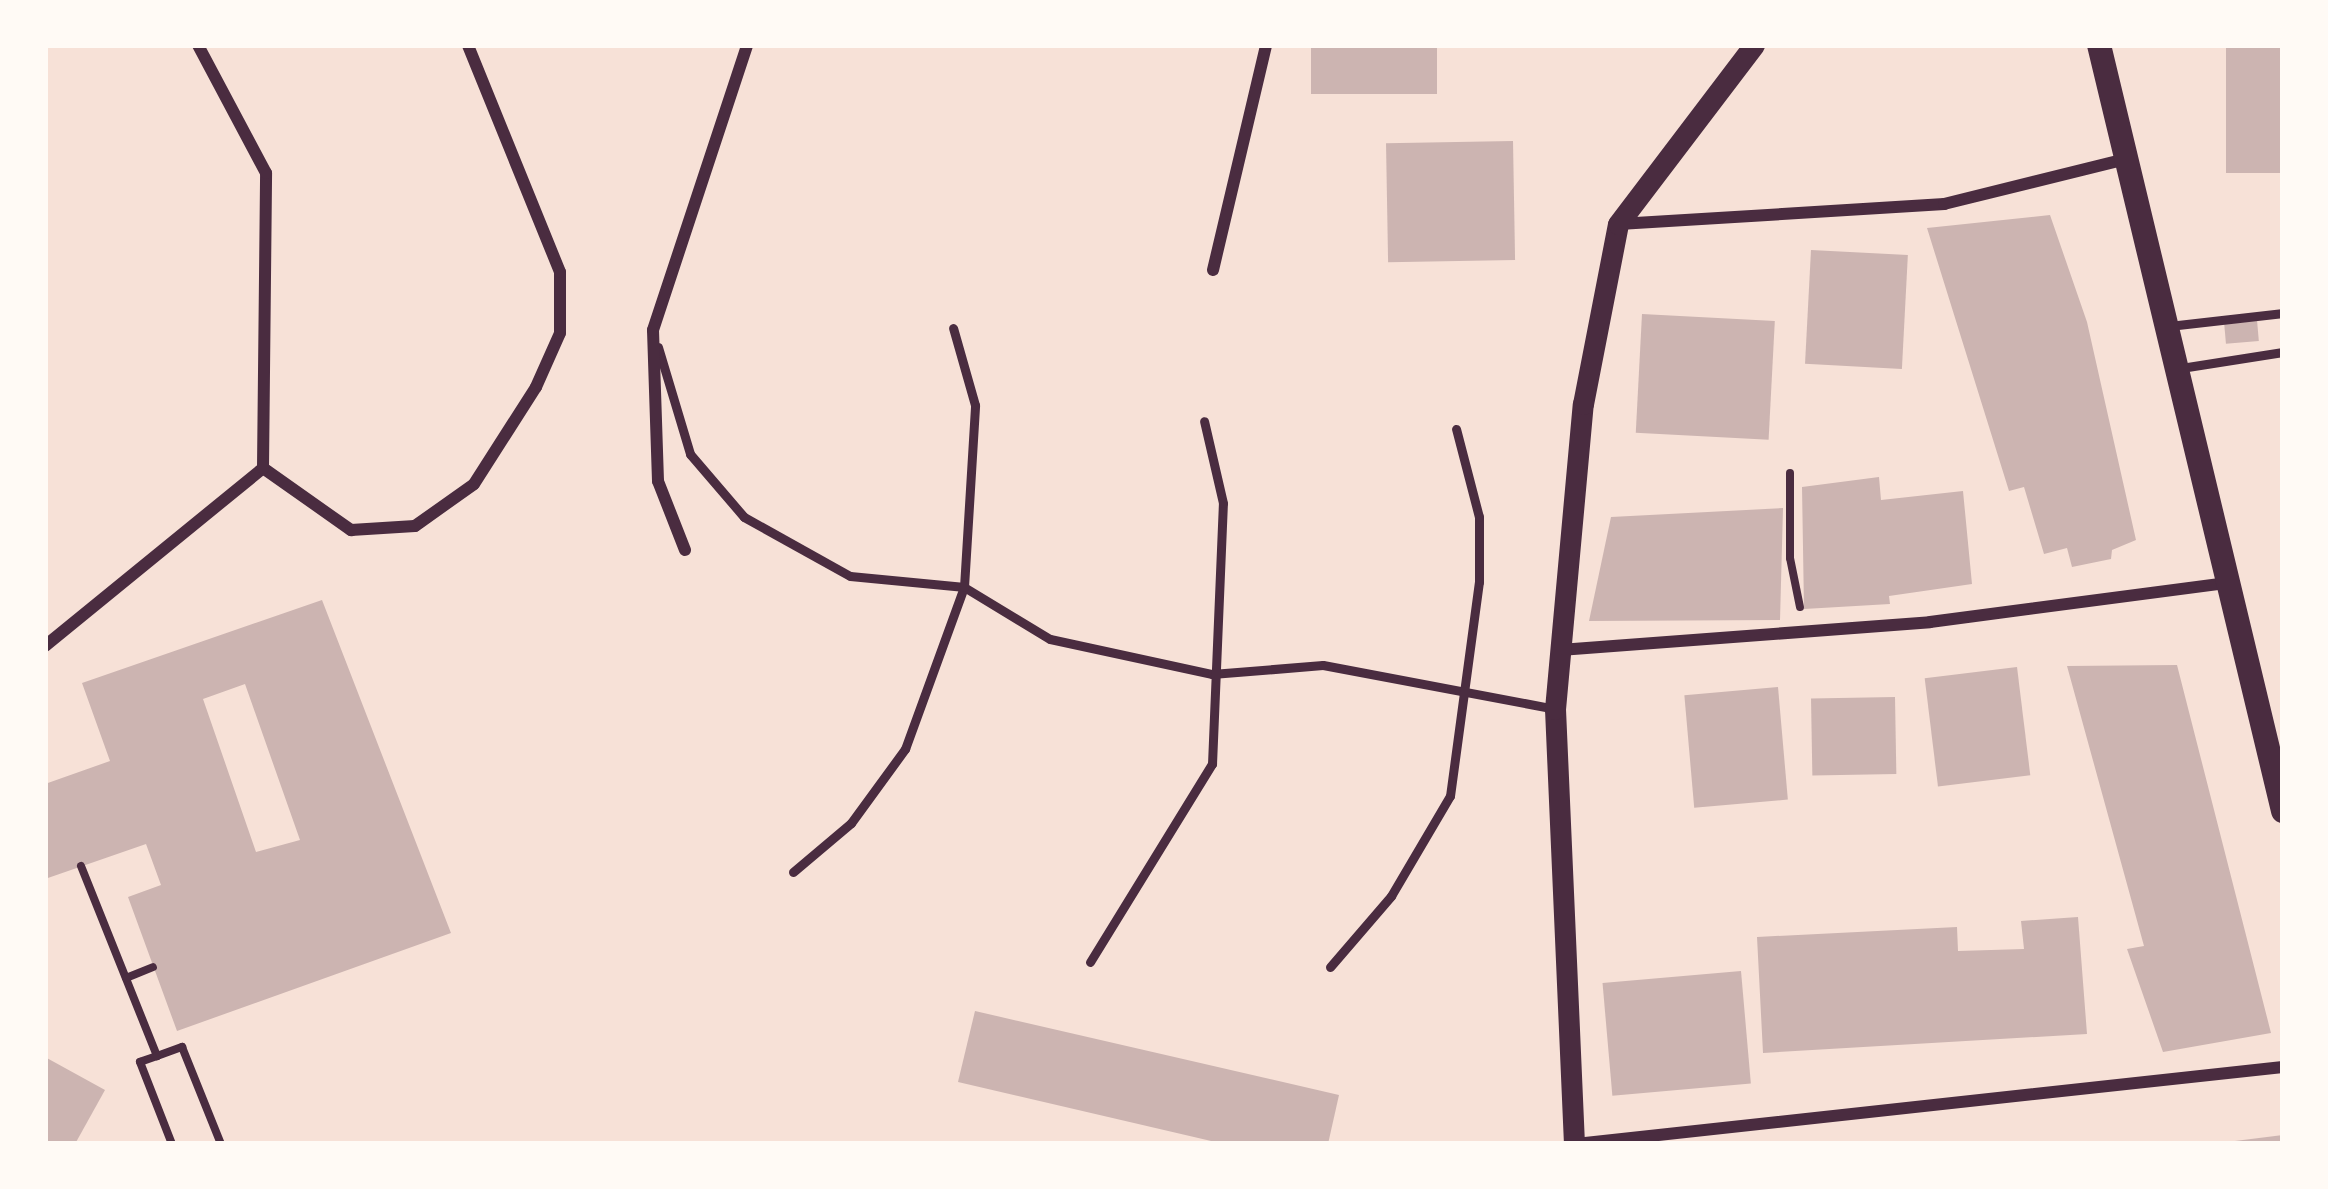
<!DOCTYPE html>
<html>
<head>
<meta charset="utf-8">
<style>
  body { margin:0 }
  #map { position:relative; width:2328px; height:1189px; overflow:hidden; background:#f7e1d7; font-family:Poppins,sans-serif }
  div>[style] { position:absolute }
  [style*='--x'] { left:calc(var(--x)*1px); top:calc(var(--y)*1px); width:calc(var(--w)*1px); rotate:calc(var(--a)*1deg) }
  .building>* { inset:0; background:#ccb4b1; transform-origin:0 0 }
  .path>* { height:8px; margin:-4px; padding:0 4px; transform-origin:4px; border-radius:4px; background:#4a2c40 }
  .service>* { height:9px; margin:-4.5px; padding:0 4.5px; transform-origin:4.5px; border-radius:4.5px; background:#4a2c40 }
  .minor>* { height:12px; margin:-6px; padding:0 6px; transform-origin:6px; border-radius:6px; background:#4a2c40 }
  .tertiary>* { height:21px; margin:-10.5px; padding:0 10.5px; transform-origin:10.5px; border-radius:10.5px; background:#4a2c40 }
  .secondary>* { height:24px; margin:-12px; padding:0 12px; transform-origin:12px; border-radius:12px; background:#4a2c40 }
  span { translate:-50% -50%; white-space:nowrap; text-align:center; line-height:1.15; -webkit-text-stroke:9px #fffaf5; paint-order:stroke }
  .frame { position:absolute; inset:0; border:48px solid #fffaf5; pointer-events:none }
</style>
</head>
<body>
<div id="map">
  <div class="building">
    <i style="left:1311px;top:45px;width:126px;height:49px"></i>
    <i style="left:2226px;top:45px;width:57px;height:128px"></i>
    <i style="left:1513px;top:141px;width:119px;height:127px;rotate:89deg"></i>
    <i style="clip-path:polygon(2050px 215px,2087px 322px,2136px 540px,2112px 550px,2111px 559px,2072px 567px,2067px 548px,2044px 554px,2024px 487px,2009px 491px,1927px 228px)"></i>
    <i style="left:1811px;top:250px;width:97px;height:114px;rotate:3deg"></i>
    <i style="left:1642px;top:314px;width:133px;height:119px;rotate:3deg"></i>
    <i style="left:2257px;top:320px;width:21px;height:33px;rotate:85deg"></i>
    <i style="clip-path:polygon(1879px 477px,1881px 500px,1963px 491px,1972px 584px,1889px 596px,1890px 604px,1804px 609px,1802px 487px)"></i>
    <i style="clip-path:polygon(1783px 508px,1780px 620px,1589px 621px,1611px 517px)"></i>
    <i style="clip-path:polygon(evenodd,322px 600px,451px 933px,177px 1031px,128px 897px,161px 885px,146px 844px,45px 879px,45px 784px,110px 761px,82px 683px,322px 600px,245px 684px,300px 840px,256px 852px,203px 699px,245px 684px)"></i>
    <i style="clip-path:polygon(2177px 665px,2271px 1033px,2163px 1052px,2127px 949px,2144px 946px,2067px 666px)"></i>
    <i style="left:2017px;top:667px;width:109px;height:93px;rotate:83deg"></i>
    <i style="left:1778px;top:687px;width:113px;height:94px;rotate:85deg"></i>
    <i style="left:1895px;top:697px;width:77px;height:84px;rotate:89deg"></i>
    <i style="clip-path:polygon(2078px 917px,2087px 1034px,1763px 1053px,1757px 937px,1957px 927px,1958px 951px,2024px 949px,2021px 921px)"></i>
    <i style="left:1741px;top:971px;width:113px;height:139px;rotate:85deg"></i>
    <i style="clip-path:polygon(975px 1011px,1339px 1095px,1328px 1144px,1224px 1144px,958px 1082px)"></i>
    <i style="clip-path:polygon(45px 1057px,105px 1090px,75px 1144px,45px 1144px)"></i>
    <i style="clip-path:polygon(2283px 1135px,2283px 1144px,2236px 1144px,2235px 1141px)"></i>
  </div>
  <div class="path">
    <i style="--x:1790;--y:473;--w:85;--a:90"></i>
    <i style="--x:1790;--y:558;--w:50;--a:78.5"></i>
    <i style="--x:81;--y:866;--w:205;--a:68.2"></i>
    <i style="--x:157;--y:1056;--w:18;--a:161"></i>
    <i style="--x:140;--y:1062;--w:88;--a:68.7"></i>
    <i style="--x:126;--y:978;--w:29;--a:-22"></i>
    <i style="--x:157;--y:1056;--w:27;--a:-20"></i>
    <i style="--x:182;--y:1047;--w:105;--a:68.1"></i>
  </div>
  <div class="service">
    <i style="--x:2169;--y:326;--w:115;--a:-6.5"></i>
    <i style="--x:658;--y:347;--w:112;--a:73.3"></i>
    <i style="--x:690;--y:454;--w:83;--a:49.4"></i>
    <i style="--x:744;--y:517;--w:121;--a:29.1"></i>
    <i style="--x:850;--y:576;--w:115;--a:5.5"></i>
    <i style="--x:964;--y:587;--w:100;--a:31.2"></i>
    <i style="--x:1050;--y:639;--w:166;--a:12.2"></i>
    <i style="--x:1212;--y:674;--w:111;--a:-4.6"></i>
    <i style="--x:1323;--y:665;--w:236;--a:10.7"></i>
    <i style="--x:2181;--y:368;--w:103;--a:-8.9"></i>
    <i style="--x:793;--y:872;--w:76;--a:-40.2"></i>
    <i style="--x:851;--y:823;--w:92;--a:-53.9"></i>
    <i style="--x:905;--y:749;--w:172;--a:-70"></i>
    <i style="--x:964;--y:587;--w:182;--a:-86.5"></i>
    <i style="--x:975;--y:405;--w:80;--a:-105.9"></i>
    <i style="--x:1090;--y:962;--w:233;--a:-58.4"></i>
    <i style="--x:1212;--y:764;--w:261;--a:-87.6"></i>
    <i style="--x:1223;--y:503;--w:84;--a:-103"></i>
    <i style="--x:1330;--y:967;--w:94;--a:-49.3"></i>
    <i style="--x:1391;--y:896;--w:116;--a:-59.5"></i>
    <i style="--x:1450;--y:796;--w:216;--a:-82.3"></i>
    <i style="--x:1479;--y:582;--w:65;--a:-90"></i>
    <i style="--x:1479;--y:517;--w:91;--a:-104.6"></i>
  </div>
  <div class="minor">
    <i style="--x:1619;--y:224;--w:326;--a:-3.5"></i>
    <i style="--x:1944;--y:204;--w:187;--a:-13.9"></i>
    <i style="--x:1213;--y:270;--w:231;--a:-76.7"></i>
    <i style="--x:263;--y:468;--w:108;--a:35.2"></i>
    <i style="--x:351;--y:530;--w:64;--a:-3.6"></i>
    <i style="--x:415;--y:526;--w:72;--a:-35.4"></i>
    <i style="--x:474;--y:484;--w:115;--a:-57.4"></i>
    <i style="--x:536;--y:387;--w:59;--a:-66"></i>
    <i style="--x:560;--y:333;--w:61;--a:-90"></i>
    <i style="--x:560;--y:272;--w:245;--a:-112.1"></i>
    <i style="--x:685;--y:550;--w:74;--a:-111.4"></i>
    <i style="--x:658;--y:481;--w:151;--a:-91.9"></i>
    <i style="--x:653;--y:330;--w:300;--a:-71.7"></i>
    <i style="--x:45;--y:646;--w:281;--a:-39.2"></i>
    <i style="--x:263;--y:468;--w:295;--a:-89.4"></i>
    <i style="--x:266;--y:173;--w:145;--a:-118"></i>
    <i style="--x:1560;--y:650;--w:371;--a:-4.3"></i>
    <i style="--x:1930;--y:622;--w:300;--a:-7.5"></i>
    <i style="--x:1576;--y:1144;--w:711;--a:-6.22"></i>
  </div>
  <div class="tertiary">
    <i style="--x:1574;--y:1144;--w:435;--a:-92.5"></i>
    <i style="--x:1555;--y:709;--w:306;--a:-84.8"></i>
    <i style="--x:1583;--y:404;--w:183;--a:-79"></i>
    <i style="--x:1618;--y:224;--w:225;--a:-52.8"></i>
  </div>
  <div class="secondary">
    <i style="--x:2099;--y:45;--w:788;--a:76.49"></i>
  </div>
  <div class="frame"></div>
</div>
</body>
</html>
